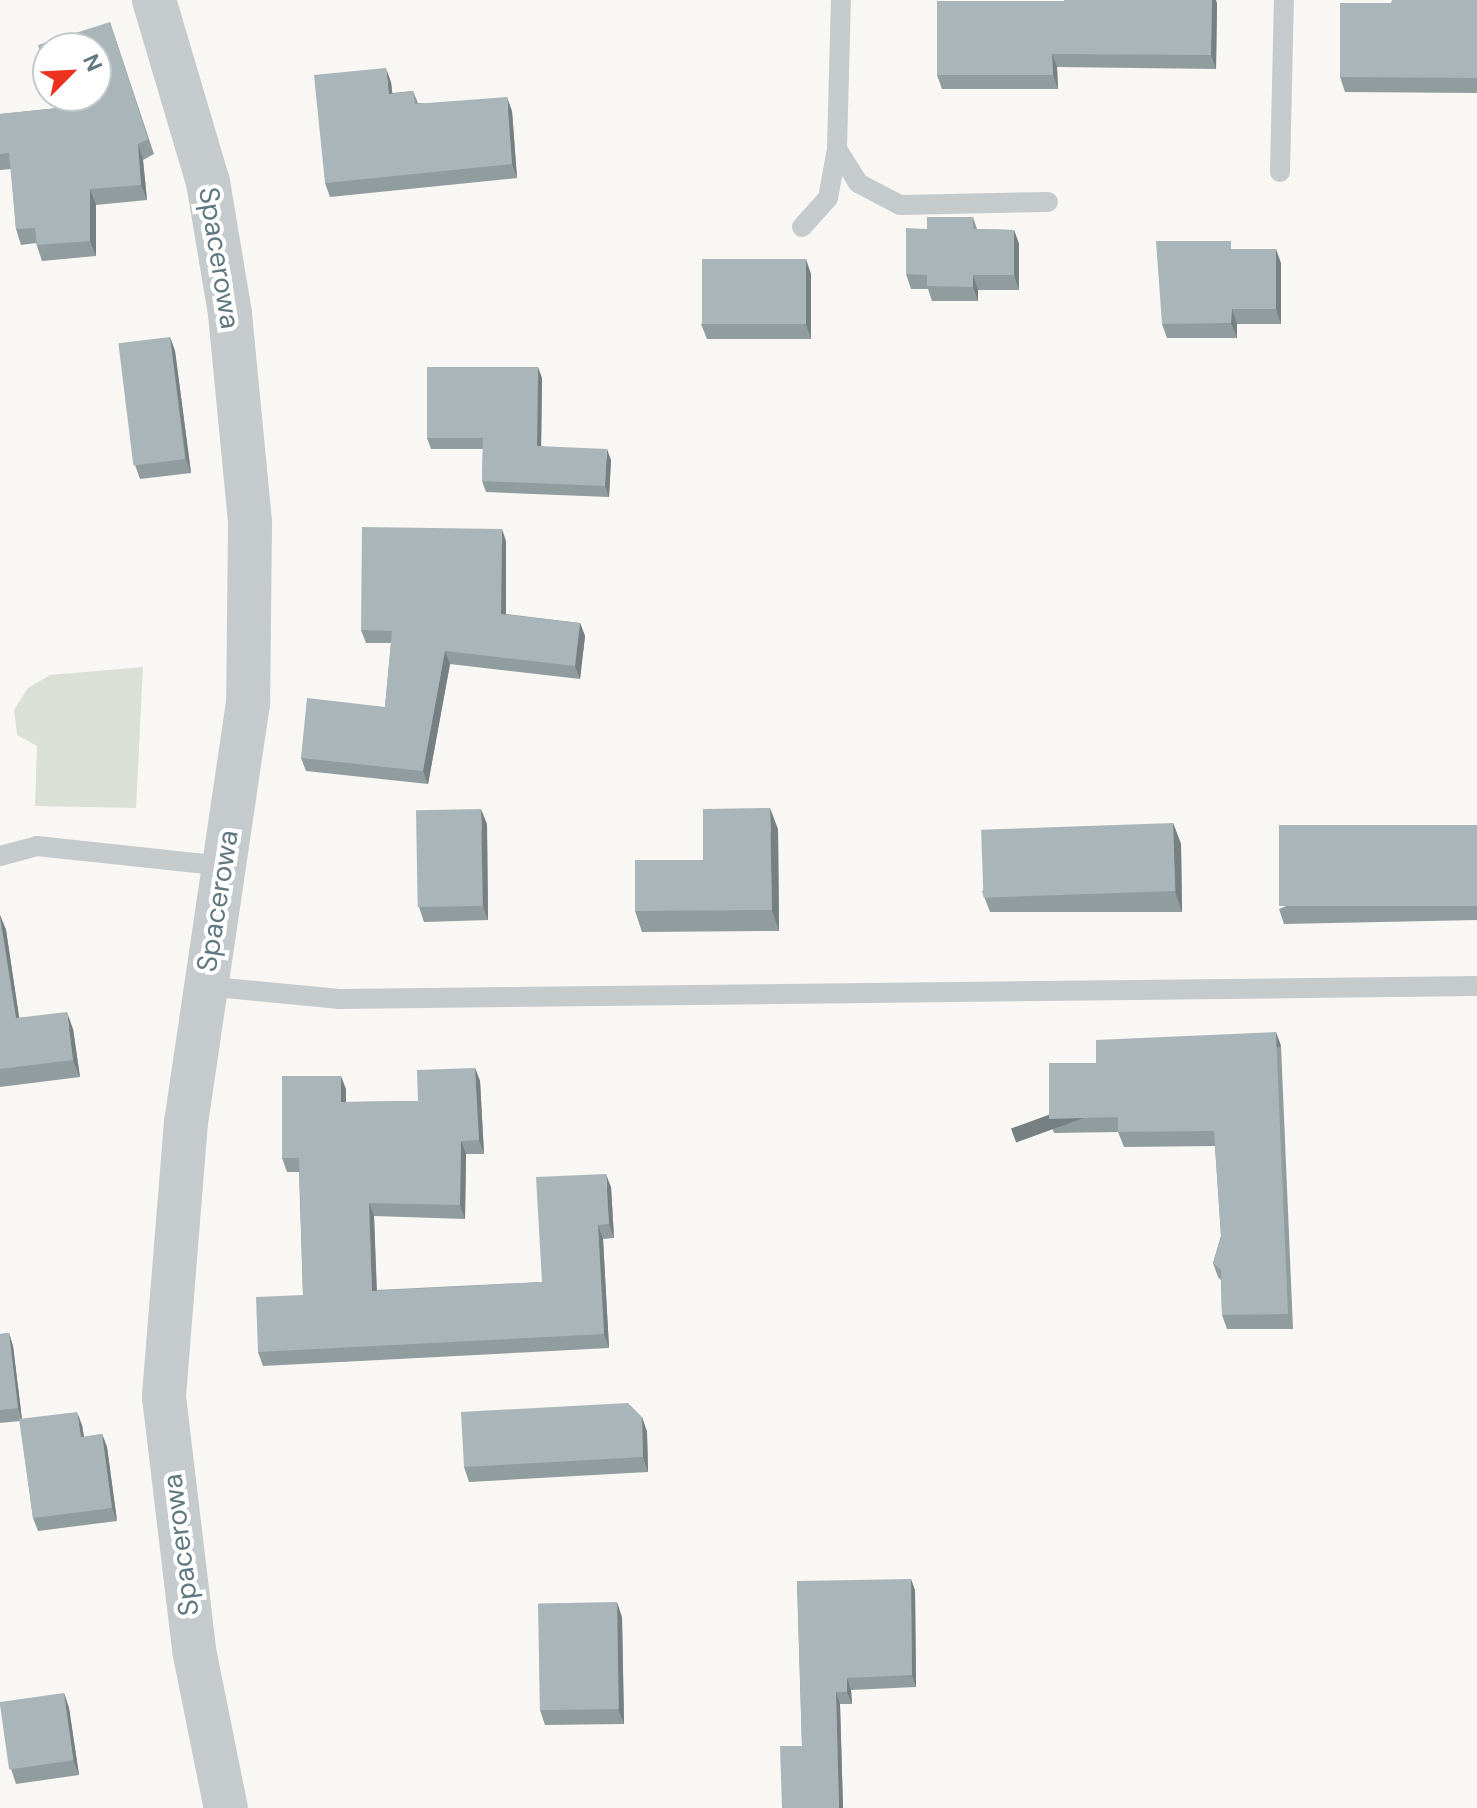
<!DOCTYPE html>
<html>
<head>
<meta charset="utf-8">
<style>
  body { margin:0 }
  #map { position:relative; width:1477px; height:1808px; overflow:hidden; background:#f8f7f4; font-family:"DM Sans",sans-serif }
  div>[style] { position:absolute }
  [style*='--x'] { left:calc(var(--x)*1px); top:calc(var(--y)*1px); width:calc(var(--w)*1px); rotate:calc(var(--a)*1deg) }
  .green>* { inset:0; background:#dae0d5 }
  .service>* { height:20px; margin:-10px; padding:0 10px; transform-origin:10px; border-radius:10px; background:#c5cacc }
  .tertiary>* { height:44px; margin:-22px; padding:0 22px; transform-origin:22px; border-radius:22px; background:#c5cacc }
  .wall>* { inset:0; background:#919c9e }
  .shaded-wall>* { inset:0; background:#767f81; transform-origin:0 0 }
  .building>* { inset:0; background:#a9b5b8; transform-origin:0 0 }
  span { translate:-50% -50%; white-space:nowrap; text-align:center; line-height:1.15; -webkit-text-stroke:8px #fff; paint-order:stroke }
  .street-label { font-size:28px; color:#617881 }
  .north { position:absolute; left:32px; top:32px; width:80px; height:80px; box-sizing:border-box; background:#fff; border:2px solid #c0c9cd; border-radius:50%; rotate:66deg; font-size:22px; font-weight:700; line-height:32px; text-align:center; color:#617881 }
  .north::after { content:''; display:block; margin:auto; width:28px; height:36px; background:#ec3320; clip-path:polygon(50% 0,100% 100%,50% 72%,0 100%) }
</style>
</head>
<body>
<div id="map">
  <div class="green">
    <i style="clip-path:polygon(143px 667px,136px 808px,35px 806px,37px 746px,17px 735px,14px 710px,28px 688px,50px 675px)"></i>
  </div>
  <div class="service">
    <i style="--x:837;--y:149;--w:40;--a:58"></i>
    <i style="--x:858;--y:183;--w:47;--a:27.6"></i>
    <i style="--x:900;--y:205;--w:148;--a:-1.2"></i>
    <i style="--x:1280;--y:172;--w:172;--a:-88.7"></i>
    <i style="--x:802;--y:227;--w:39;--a:-48"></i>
    <i style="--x:828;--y:198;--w:50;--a:-79.6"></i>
    <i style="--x:837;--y:149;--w:149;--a:-88.5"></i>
    <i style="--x:0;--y:856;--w:38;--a:-15"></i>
    <i style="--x:37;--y:846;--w:189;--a:6.1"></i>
    <i style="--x:204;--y:986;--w:136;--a:5.5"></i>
    <i style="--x:339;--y:999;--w:1138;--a:-0.65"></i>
  </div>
  <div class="tertiary">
    <i style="--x:154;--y:0;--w:190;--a:73.5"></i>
    <i style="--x:208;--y:182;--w:134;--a:80.5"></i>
    <i style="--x:230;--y:314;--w:210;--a:84.5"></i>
    <i style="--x:250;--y:523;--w:180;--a:90.6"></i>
    <i style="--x:248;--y:703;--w:424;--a:98.4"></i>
    <i style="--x:186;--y:1122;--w:276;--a:94.6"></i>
    <i style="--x:164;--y:1397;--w:255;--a:83.2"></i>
    <i style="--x:194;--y:1650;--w:161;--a:78.6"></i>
  </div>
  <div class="wall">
    <i style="clip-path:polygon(1477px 0,1477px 93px,1345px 92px,1340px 77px,1391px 3px)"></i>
    <i style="clip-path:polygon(1217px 3px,1216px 69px,1057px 67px,1058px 89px,942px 89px,937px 75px)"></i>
    <i style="clip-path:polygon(110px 22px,154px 154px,143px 160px,147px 200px,96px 205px,96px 256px,42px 261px,36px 243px,21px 245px,16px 229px,11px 169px,0 170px,0 114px,58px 108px)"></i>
    <i style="clip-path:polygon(391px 82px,392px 93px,413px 91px,418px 103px,512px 111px,517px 178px,330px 197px,325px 183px)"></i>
    <i style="clip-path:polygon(973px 217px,977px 229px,1014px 230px,1019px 244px,1019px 290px,978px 290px,978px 301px,932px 301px,928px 289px,911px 289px,906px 274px,927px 229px)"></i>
    <i style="clip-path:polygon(1234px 249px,1281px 263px,1281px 324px,1237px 324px,1237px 338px,1167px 338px,1162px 324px)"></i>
    <i style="clip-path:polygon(811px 274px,811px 339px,707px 339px,701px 324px)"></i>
    <i style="clip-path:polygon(170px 337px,175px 351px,191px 473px,140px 479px,135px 465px)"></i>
    <i style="clip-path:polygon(542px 378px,541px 446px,611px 460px,609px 497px,486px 492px,482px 481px,483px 449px,431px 449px,427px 438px)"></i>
    <i style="clip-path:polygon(506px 541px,506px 614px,580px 623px,585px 636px,580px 679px,450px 664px,428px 784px,306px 771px,301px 758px,385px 707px,391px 643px,366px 643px,361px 630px)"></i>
    <i style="clip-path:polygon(1173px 823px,1181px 844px,1182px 912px,990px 912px,982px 891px)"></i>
    <i style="clip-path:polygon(487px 824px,488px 920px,424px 922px,419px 907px)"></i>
    <i style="clip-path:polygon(1477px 825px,1477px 920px,1284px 924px,1279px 909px)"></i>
    <i style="clip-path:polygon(778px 829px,779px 931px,642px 932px,635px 911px,703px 860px)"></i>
    <i style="clip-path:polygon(0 915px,6px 930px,19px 1018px,73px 1029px,80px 1077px,0 1087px)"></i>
    <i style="clip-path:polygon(1281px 1046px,1293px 1329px,1227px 1329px,1222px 1315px,1221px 1280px,1218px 1277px,1213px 1263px,1221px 1236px,1215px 1146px,1124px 1147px,1118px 1132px,1054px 1133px,1049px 1119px,1096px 1063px)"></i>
    <i style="clip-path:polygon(475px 1068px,480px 1081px,484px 1154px,466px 1154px,465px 1219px,374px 1216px,377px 1290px,542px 1282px,611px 1187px,614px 1238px,603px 1239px,609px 1348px,263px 1366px,258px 1352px,303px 1295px,299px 1172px,287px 1172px,282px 1158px,346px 1089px,346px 1102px,418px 1101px)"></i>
    <i style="clip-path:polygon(9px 1333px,13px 1346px,22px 1419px,82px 1425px,84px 1437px,102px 1434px,107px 1447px,117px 1521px,38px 1531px,33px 1518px,20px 1421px,0 1423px,0 1334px)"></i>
    <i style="clip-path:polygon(642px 1417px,647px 1432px,648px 1472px,469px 1482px,464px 1467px)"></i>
    <i style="clip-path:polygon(797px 1581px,915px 1590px,916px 1687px,851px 1690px,852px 1704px,840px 1704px,843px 1808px,802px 1746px)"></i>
    <i style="clip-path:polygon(622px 1617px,624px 1724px,545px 1725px,540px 1710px)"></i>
    <i style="clip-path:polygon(64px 1693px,69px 1708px,79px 1775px,16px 1784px,11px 1769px)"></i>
  </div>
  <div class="shaded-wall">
    <i style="clip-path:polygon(1212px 0,1216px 0,1217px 3px,1216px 69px,1211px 55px)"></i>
    <i style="clip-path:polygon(1052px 54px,1057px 67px,1058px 89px,1053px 75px)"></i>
    <i style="clip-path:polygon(386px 68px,391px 82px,394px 107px,389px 94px)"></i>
    <i style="clip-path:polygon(507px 97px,512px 111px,517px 178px,512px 164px)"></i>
    <i style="clip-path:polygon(138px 144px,143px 160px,147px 200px,141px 185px)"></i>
    <i style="clip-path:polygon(90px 189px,96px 205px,96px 256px,90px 241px)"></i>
    <i style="clip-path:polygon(1014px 230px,1019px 244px,1019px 290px,1014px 275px)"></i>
    <i style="clip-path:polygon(1276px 249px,1281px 263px,1281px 324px,1276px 309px)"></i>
    <i style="clip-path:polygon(806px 259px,811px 274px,811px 339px,806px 324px)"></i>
    <i style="clip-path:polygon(973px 275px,978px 290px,978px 301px,973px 287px)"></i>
    <i style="clip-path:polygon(1232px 309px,1237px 324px,1237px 338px,1231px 323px)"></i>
    <i style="clip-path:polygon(170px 337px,175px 351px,191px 473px,186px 459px)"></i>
    <i style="clip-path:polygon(538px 367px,542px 378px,541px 457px,537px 446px)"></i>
    <i style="clip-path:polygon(607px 449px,611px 460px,609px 497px,605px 486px)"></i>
    <i style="clip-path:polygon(502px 529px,506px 541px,506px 627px,501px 614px)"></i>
    <i style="clip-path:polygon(580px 623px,585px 636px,580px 679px,575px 666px)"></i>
    <i style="clip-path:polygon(445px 651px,450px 664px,428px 784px,423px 771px)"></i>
    <i style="clip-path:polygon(770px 808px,778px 829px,779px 931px,772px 910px)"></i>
    <i style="clip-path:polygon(481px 809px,487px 824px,488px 920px,483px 906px)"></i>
    <i style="clip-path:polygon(1173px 823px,1181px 844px,1182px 912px,1175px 891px)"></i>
    <i style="clip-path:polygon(0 915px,6px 930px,22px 1036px,16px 1018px)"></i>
    <i style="clip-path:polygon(67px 1012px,73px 1029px,80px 1077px,73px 1060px)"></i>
    <i style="left:1276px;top:1032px;width:15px;height:282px;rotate:70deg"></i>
    <i style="clip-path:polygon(475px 1068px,480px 1081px,484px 1154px,479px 1140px)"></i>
    <i style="clip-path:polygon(341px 1076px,346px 1089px,346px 1116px,341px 1102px)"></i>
    <i style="clip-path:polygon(461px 1141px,466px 1154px,465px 1219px,460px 1205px)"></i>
    <i style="clip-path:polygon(606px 1174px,611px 1187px,614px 1238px,609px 1224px)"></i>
    <i style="clip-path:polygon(369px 1203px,374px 1216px,377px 1304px,372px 1291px)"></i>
    <i style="clip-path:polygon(598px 1225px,603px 1239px,609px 1348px,604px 1334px)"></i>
    <i style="clip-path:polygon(9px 1333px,13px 1346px,22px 1420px,18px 1408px)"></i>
    <i style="clip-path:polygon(77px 1412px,82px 1425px,86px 1450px,81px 1437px)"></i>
    <i style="clip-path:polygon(642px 1417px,647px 1432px,648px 1472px,643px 1457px)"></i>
    <i style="clip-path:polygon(102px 1434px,107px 1447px,117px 1521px,112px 1508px)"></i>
    <i style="clip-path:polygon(911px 1579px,915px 1590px,916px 1687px,912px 1675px)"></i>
    <i style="clip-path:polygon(617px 1602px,622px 1617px,624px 1724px,618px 1709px)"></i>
    <i style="clip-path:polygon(847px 1678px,851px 1690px,852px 1704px,847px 1692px)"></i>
    <i style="clip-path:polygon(836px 1692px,840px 1704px,843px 1808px,839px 1808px)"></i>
    <i style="clip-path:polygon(64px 1693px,69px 1708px,79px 1775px,73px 1760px)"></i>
  </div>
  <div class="building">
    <i style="clip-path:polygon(1064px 0,1212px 0,1211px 55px,1052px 54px,1053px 75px,937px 75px,937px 1px,1064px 1px)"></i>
    <i style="clip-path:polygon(1392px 0,1477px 0,1477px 78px,1340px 77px,1340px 3px,1391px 3px)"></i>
    <i style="clip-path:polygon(110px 22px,148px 139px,138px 144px,141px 185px,90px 189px,90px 241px,37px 245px,35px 228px,16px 229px,9px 153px,0 154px,0 114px,58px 108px,54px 96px,96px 96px,96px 48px,48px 48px,48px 77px,38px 45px)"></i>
    <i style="clip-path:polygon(386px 68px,389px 94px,413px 91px,415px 104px,507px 97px,512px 164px,325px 183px,314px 75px)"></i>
    <i style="clip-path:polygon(927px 217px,973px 217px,973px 229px,1014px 230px,1014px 275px,973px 275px,973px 287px,927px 286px,927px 275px,906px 274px,906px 228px,927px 229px)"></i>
    <i style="clip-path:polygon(1156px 241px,1231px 241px,1231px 249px,1276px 249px,1276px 309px,1232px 309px,1231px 323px,1162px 324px)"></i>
    <i style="left:806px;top:259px;width:65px;height:104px;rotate:90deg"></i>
    <i style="left:170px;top:337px;width:123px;height:52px;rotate:83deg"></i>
    <i style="clip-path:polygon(427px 367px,538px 367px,537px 446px,607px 449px,605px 486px,482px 481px,483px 438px,427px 438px)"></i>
    <i style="clip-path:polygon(362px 527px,502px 529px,501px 614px,580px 623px,575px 666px,445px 651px,423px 771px,301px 758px,307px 698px,385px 707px,392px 631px,361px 630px)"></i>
    <i style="clip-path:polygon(770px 808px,772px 910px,635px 911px,635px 860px,703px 860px,703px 809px)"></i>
    <i style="left:481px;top:809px;width:97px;height:65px;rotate:89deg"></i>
    <i style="left:1173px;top:823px;width:68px;height:192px;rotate:88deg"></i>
    <i style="left:1477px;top:825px;width:81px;height:198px;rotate:90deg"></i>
    <i style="clip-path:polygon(0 918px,16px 1018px,67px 1012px,73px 1060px,0 1069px)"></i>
    <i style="clip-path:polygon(1276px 1032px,1288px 1314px,1222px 1315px,1221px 1270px,1213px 1263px,1221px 1236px,1214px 1131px,1118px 1132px,1118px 1117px,1049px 1119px,1049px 1063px,1096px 1063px,1096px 1040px)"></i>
    <i style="clip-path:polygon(475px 1068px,479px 1140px,461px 1141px,460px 1205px,369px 1203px,372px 1291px,542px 1282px,536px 1177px,606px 1174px,609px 1224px,598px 1225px,604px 1334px,258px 1352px,256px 1297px,303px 1295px,299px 1158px,282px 1158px,282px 1076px,341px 1076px,341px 1102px,418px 1101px,417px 1070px)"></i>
    <i style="clip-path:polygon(9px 1333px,18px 1408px,0 1410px,0 1334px)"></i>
    <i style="clip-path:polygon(628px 1403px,642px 1417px,643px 1457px,464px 1467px,461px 1412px)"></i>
    <i style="clip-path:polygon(77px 1412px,81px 1437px,102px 1434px,112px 1508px,33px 1518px,19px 1419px)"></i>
    <i style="clip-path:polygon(911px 1579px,912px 1675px,847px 1678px,847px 1692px,836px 1692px,839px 1808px,782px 1808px,780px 1746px,802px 1746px,797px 1581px)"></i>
    <i style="left:617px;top:1602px;width:107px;height:79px;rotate:89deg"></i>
    <i style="left:64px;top:1693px;width:68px;height:65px;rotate:82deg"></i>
  </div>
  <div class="street-label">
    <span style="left:219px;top:258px;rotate:81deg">Spacerowa</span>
    <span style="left:218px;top:901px;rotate:-81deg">Spacerowa</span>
    <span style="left:181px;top:1545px;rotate:-97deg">Spacerowa</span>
  </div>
  <div class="north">N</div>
</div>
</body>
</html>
